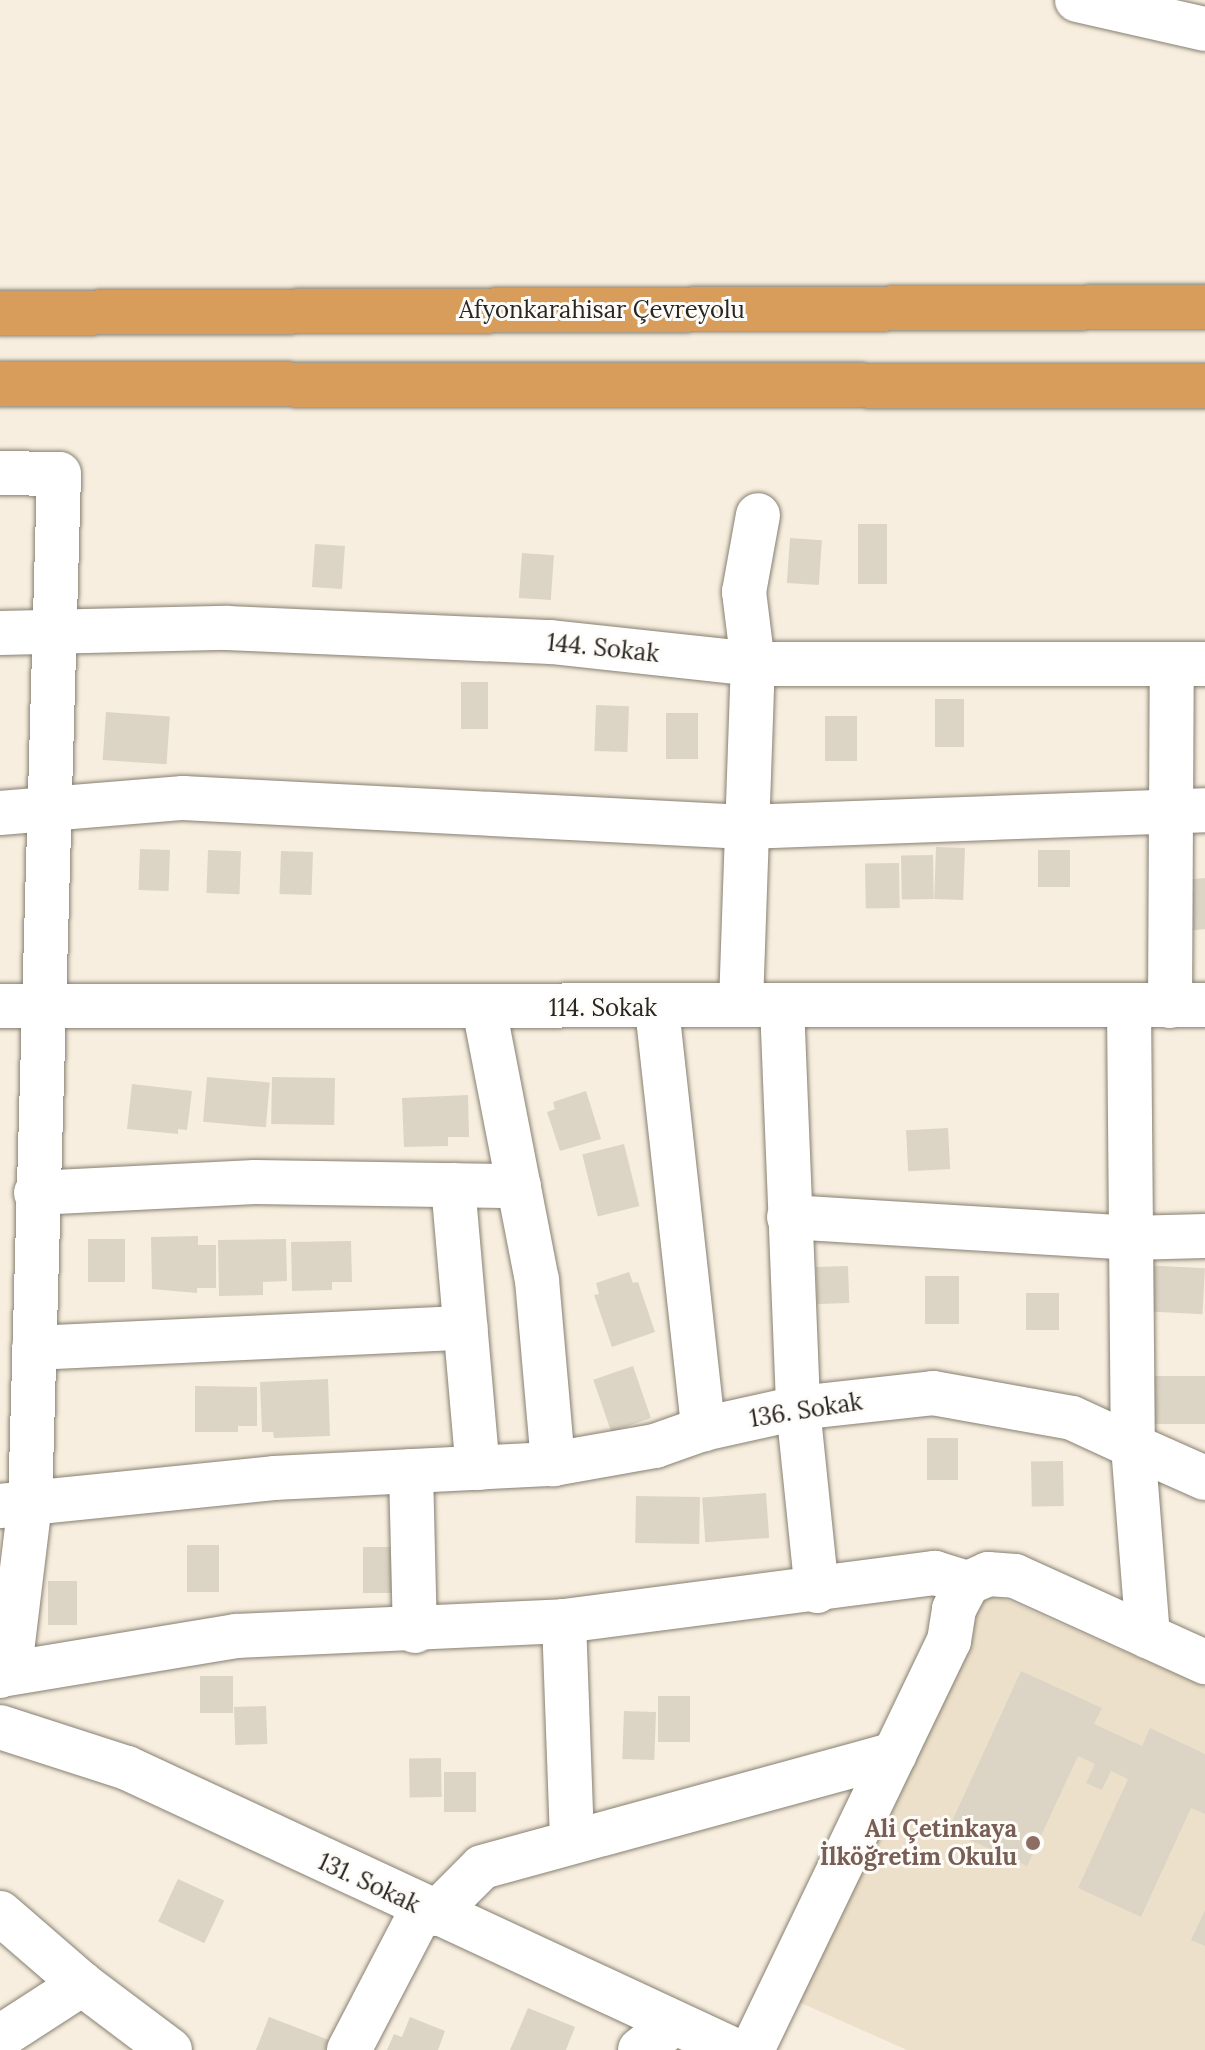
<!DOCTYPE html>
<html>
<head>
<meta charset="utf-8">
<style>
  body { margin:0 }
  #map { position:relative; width:1205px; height:2050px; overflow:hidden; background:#f7eedf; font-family:Lora,serif }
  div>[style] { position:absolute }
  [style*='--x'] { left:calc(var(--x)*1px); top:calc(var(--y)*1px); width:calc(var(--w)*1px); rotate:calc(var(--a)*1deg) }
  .built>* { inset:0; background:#ede0ca }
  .building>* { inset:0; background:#dcd4c5; transform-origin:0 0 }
  .roads { filter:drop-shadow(0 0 2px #878072) drop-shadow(0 0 2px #878072) }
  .minor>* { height:44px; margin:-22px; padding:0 22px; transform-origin:22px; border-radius:22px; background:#fff }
  .highway>* { height:44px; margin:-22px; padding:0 22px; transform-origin:22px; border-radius:22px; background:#d89d5a }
  .dots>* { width:22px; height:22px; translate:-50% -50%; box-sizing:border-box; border:4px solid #fefcf9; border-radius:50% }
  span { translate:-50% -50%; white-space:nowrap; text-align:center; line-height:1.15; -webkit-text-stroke:6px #fefcf9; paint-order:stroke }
  .street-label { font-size:24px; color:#292620 }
  .education-label { font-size:24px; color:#785e54; font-weight:700 }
  .right { translate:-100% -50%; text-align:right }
</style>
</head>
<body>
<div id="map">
  <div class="built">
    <i style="clip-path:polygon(974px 1586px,1205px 1687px,1205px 2050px,907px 2050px,792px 1999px)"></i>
  </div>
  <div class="building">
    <i style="left:858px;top:524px;width:29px;height:60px"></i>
    <i style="left:790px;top:538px;width:32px;height:45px;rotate:4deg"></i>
    <i style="left:315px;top:544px;width:30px;height:43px;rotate:4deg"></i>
    <i style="left:522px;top:553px;width:32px;height:45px;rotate:4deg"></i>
    <i style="left:461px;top:682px;width:27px;height:47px"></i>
    <i style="left:935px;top:699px;width:29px;height:48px"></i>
    <i style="left:596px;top:705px;width:33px;height:46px;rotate:2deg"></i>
    <i style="left:106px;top:712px;width:64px;height:48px;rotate:4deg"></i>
    <i style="left:666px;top:713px;width:32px;height:46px"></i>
    <i style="left:825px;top:716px;width:32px;height:45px"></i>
    <i style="left:936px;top:847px;width:29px;height:52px;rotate:2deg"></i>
    <i style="left:140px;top:849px;width:30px;height:41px;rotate:2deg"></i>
    <i style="left:208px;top:850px;width:33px;height:43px;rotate:2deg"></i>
    <i style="left:1038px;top:850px;width:32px;height:37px"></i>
    <i style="left:281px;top:851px;width:32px;height:43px;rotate:2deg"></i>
    <i style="left:933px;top:855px;width:44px;height:32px;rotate:89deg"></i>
    <i style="left:899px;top:863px;width:45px;height:34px;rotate:89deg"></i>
    <i style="clip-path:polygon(1205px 878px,1205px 929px,1187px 931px,1172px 881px)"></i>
    <i style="left:207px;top:1077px;width:63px;height:45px;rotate:5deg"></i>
    <i style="left:272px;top:1077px;width:63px;height:47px;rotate:1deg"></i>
    <i style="clip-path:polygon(132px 1084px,192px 1091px,187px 1130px,178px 1129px,178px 1134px,127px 1129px)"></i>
    <i style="clip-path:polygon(586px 1091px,601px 1139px,560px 1151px,547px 1112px,555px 1109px,553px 1102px)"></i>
    <i style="clip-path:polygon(468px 1095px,469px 1137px,448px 1137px,448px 1146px,404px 1147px,402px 1098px)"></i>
    <i style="left:948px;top:1128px;width:41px;height:42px;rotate:87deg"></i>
    <i style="left:624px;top:1144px;width:64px;height:43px;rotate:76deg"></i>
    <i style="clip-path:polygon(198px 1236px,198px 1245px,216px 1245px,216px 1288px,197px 1288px,197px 1293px,152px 1289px,151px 1237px)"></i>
    <i style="left:125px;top:1239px;width:43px;height:37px;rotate:90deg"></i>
    <i style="clip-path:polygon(286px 1239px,287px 1281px,263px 1282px,263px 1295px,219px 1296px,218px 1240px)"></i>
    <i style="clip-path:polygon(351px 1241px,352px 1282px,332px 1282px,332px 1290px,292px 1291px,291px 1242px)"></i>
    <i style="left:1143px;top:1265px;width:62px;height:46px;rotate:3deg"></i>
    <i style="left:848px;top:1266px;width:37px;height:32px;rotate:88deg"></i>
    <i style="clip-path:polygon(629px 1272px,633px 1283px,638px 1282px,655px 1332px,612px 1347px,594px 1295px,599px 1294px,596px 1283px)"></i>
    <i style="left:925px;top:1276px;width:34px;height:48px"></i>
    <i style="left:1059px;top:1293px;width:37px;height:33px;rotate:90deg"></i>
    <i style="left:633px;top:1366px;width:55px;height:42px;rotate:71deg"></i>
    <i style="left:1205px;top:1376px;width:48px;height:60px;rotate:90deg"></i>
    <i style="clip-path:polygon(328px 1379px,330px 1436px,274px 1438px,273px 1432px,262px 1432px,260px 1382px)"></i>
    <i style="clip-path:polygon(195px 1386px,257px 1387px,257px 1426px,238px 1426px,238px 1432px,195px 1432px)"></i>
    <i style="left:927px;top:1438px;width:31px;height:42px"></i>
    <i style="left:1063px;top:1461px;width:45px;height:32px;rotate:89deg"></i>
    <i style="left:766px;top:1493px;width:45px;height:64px;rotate:86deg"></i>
    <i style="left:636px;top:1496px;width:64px;height:47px;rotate:1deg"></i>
    <i style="left:187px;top:1545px;width:32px;height:47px"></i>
    <i style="left:363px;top:1547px;width:29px;height:46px"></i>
    <i style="left:48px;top:1581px;width:29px;height:44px"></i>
    <i style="clip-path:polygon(1021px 1671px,1102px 1708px,1094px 1724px,1142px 1746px,1150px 1728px,1205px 1754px,1205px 1814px,1191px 1808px,1141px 1917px,1078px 1888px,1128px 1779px,1111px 1771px,1102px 1790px,1086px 1783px,1095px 1764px,1078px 1756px,1027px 1866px,948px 1830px)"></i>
    <i style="left:200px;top:1676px;width:33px;height:37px"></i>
    <i style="left:658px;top:1696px;width:32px;height:46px"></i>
    <i style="left:266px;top:1706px;width:38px;height:32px;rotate:88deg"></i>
    <i style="left:624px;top:1711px;width:32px;height:48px;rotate:2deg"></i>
    <i style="left:441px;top:1758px;width:39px;height:32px;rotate:89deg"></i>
    <i style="left:444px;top:1772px;width:32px;height:40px"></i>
    <i style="left:178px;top:1879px;width:51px;height:47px;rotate:25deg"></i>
    <i style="clip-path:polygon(1205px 1910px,1205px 1946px,1191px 1940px)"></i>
    <i style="clip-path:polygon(528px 2008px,575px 2027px,566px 2050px,510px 2050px)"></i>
    <i style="clip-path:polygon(269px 2017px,329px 2040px,325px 2050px,256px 2050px)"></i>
    <i style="clip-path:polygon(410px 2017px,445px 2031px,438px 2050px,387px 2050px,394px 2034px,402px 2037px)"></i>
  </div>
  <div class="roads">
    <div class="minor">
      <i style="--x:1077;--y:0;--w:131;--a:12.8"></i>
      <i style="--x:0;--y:473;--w:59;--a:1"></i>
      <i style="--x:59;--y:474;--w:1029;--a:91.61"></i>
      <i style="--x:30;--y:1503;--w:150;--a:96.9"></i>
      <i style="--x:12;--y:1652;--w:27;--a:117"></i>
      <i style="--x:0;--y:633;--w:227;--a:-1.3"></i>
      <i style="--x:227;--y:628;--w:324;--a:2.5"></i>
      <i style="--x:551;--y:642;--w:203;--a:6.2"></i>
      <i style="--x:753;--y:664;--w:452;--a:0"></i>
      <i style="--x:0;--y:813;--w:184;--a:-4.7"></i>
      <i style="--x:183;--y:798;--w:563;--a:2.95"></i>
      <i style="--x:745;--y:827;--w:460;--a:-2.1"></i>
      <i style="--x:741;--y:1004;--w:340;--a:-88"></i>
      <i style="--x:753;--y:664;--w:73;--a:-97.1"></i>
      <i style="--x:744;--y:592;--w:78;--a:-79.7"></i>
      <i style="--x:782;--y:1005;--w:403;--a:87.7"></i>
      <i style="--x:798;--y:1408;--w:184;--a:84.1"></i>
      <i style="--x:1129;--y:1005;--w:441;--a:89.5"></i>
      <i style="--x:1133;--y:1446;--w:79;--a:24"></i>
      <i style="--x:0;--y:1006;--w:1205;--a:-0.05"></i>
      <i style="--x:1170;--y:1006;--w:342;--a:-89.7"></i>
      <i style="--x:484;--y:1008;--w:277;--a:79"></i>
      <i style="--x:537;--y:1280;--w:185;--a:85"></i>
      <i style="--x:657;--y:1009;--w:423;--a:83.7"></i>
      <i style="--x:703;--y:1429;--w:97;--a:-12.5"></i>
      <i style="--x:798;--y:1408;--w:136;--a:-6.3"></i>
      <i style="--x:933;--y:1393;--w:141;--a:10.2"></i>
      <i style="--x:1072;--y:1418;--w:67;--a:24.7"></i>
      <i style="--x:1133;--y:1446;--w:191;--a:85.5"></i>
      <i style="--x:453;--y:1185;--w:284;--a:85"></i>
      <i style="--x:36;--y:1193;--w:219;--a:-2.9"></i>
      <i style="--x:255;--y:1182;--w:264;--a:0.9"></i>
      <i style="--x:789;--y:1217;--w:341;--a:3.5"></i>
      <i style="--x:1129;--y:1238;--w:76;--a:-1.5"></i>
      <i style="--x:34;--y:1348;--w:432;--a:-2.7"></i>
      <i style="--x:411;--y:1471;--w:160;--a:88.6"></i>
      <i style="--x:0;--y:1506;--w:275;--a:-5.8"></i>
      <i style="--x:274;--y:1478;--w:279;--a:-2.9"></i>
      <i style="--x:553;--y:1464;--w:104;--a:-10"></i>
      <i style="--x:655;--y:1446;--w:51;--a:-19.5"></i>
      <i style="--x:564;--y:1621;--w:220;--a:87.9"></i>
      <i style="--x:1;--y:1675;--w:238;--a:-9.4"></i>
      <i style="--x:236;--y:1636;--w:328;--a:-2.6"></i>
      <i style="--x:564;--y:1621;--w:374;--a:-7.4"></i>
      <i style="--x:935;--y:1573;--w:34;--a:17"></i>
      <i style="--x:0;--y:1727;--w:133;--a:17.9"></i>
      <i style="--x:127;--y:1768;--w:669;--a:24.92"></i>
      <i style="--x:0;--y:1913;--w:108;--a:40.9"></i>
      <i style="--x:82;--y:1984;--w:110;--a:36.9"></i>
      <i style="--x:435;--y:1914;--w:66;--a:-45"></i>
      <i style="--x:482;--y:1867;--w:428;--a:-15.3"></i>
      <i style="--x:0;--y:2037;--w:98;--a:-32.9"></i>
      <i style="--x:349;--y:2050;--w:160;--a:-62.5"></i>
      <i style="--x:640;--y:2050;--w:43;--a:-38.5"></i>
      <i style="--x:752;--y:2050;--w:454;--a:-64.3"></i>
      <i style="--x:949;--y:1641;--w:32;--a:-81"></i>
      <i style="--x:954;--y:1609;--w:30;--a:-62"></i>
      <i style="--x:968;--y:1583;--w:22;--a:-24"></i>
      <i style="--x:988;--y:1574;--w:27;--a:4"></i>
      <i style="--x:1015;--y:1576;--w:209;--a:24.4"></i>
    </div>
    <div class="highway">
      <i style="--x:0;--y:313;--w:1205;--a:-0.29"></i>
      <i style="--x:0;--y:384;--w:1205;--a:0.1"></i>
    </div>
  </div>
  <div class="dots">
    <i style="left:1033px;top:1843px;background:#8d6e63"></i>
  </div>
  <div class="street-label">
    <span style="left:602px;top:310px">Afyonkarahisar Çevreyolu</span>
    <span style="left:603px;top:648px;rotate:6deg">144. Sokak</span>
    <span style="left:603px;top:1008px">114. Sokak</span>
    <span style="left:806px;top:1410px;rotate:-9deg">136. Sokak</span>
    <span style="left:369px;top:1883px;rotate:25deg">131. Sokak</span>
  </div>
  <div class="education-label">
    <span class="right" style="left:1017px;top:1843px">Ali Çetinkaya<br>İlköğretim Okulu</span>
  </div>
</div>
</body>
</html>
